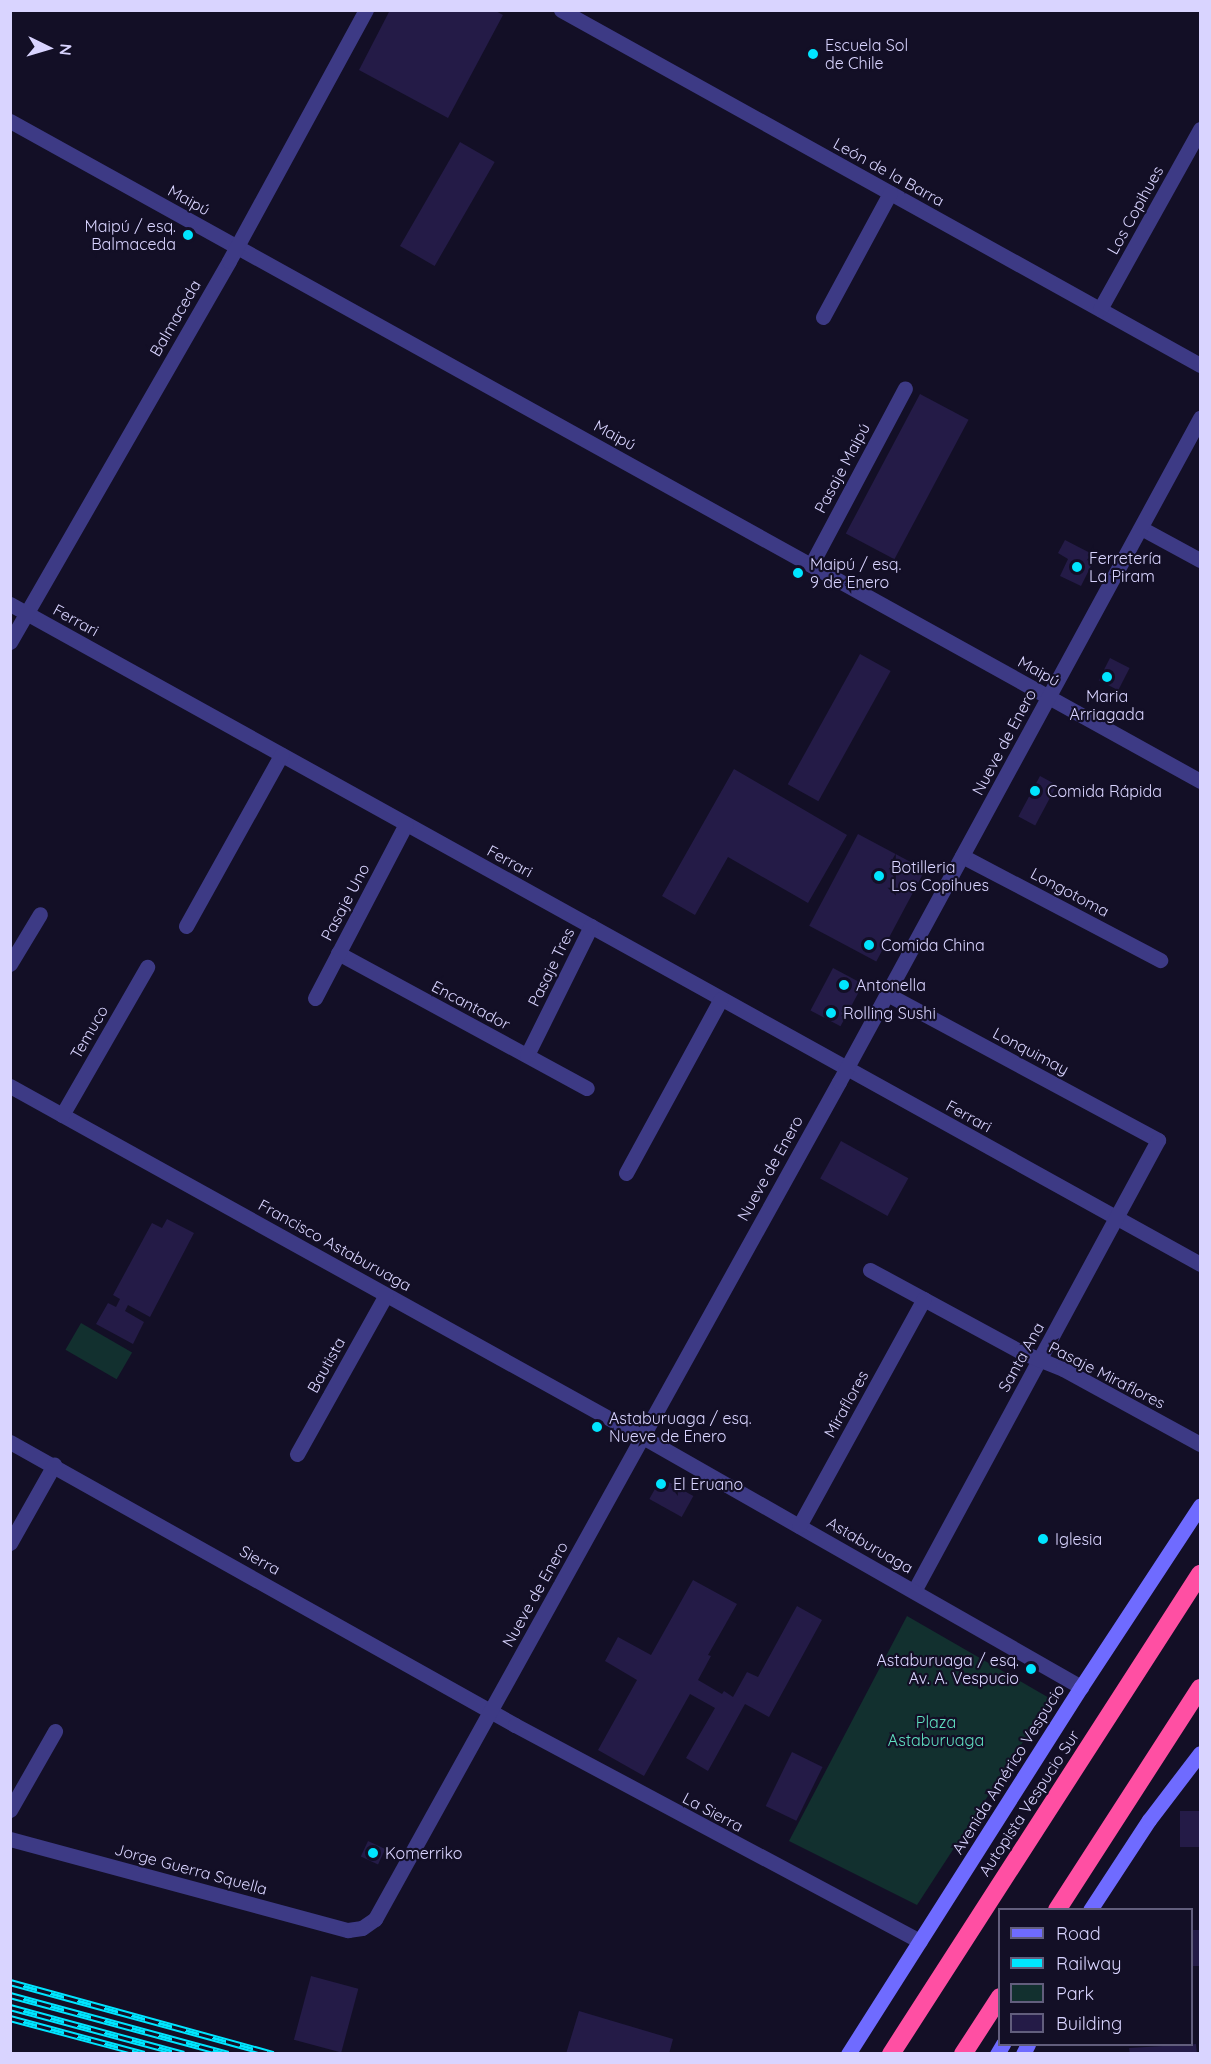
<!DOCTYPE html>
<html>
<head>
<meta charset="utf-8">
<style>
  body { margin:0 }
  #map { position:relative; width:1211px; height:2064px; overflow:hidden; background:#130f26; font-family:Quicksand,sans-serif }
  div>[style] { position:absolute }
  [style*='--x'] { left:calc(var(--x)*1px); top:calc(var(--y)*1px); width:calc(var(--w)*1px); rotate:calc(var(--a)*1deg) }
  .green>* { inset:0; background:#12302f; transform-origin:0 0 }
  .building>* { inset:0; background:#241b47; transform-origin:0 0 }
  .street>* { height:15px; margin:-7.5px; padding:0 7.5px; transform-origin:7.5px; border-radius:7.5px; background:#3d3a85 }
  .secondary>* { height:15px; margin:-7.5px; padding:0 7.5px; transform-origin:7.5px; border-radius:7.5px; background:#6f6bff }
  .highway>* { height:18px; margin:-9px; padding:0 9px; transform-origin:9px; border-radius:9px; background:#ff4fa3 }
  .rail>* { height:7px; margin-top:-3.5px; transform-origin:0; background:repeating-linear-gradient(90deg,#130f26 0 14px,#00e5ff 0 28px); box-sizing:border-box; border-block:2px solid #00e5ff }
  .dots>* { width:16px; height:16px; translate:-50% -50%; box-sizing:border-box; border:3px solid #130f26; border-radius:50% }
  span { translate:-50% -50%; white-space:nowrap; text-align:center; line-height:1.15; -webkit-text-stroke:4.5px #130f26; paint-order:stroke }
  .poi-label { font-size:16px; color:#d9d4ff }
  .left { translate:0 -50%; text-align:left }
  .right { translate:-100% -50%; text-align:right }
  .street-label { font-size:16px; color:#d9d4ff }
  .park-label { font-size:16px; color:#5fe0c0 }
  .frame { position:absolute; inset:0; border:12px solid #d9d4ff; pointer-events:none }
  .legend { position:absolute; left:998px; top:1908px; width:195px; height:138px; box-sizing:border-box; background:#130f26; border:2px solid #625e7d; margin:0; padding:8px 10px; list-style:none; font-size:18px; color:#d9d4ff }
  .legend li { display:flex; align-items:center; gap:12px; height:30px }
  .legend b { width:30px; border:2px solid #625e7d }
  .north { position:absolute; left:18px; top:18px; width:60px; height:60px; -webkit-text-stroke:4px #130f26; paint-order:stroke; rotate:95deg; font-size:16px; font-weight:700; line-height:24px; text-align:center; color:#d9d4ff }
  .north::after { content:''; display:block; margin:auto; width:21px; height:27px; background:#d9d4ff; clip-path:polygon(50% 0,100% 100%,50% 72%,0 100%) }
</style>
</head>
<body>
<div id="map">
  <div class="green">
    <i style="left:81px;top:1323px;width:59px;height:31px;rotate:30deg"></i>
    <i style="clip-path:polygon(907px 1616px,1051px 1699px,917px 1905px,789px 1841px)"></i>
  </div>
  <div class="building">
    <i style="clip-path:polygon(390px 10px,494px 10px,503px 15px,448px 118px,359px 70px)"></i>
    <i style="left:460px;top:142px;width:40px;height:120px;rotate:30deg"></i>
    <i style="left:920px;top:394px;width:55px;height:158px;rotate:28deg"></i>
    <i style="clip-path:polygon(1065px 540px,1096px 556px,1081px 586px,1060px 576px,1068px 559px,1058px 553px)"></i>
    <i style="left:860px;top:654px;width:35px;height:149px;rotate:29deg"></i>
    <i style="left:1110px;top:658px;width:22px;height:25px;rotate:27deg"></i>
    <i style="clip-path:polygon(734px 769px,847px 835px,808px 903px,728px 857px,695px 915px,662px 896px)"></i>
    <i style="left:1040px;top:776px;width:19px;height:46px;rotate:28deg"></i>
    <i style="left:858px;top:834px;width:76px;height:104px;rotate:28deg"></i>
    <i style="left:833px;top:968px;width:34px;height:48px;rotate:28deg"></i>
    <i style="left:841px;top:1141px;width:77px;height:43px;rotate:29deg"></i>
    <i style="clip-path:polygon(167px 1219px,194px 1233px,150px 1317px,128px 1305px,125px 1311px,144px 1322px,133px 1344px,96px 1324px,108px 1303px,116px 1307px,120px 1299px,113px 1295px,152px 1223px,162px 1228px)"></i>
    <i style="left:661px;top:1478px;width:37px;height:24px;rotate:29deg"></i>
    <i style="clip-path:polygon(693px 1580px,737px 1604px,708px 1655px,711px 1656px,698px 1680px,722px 1694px,724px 1691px,733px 1697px,747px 1672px,758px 1677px,797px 1606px,822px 1620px,769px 1717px,745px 1704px,708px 1771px,686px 1758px,715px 1708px,690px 1694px,644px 1776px,598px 1750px,637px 1680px,605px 1661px,618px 1637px,651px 1655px)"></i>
    <i style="left:792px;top:1752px;width:34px;height:60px;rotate:26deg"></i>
    <i style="left:1200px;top:1811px;width:36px;height:20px;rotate:90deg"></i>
    <i style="left:368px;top:1841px;width:19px;height:17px;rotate:25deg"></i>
    <i style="left:1192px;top:1930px;width:8px;height:36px"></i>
    <i style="left:311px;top:1976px;width:49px;height:66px;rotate:15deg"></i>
    <i style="clip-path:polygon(579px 2011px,673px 2039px,669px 2054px,566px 2054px)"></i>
    <i style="clip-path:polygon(1196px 2044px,1197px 2054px,1130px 2054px,1129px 2048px)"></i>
  </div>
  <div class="street">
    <i style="--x:561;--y:10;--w:731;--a:29.05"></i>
    <i style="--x:10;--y:121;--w:1361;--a:29.01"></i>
    <i style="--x:1100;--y:309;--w:206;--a:-60.9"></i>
    <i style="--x:823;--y:317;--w:141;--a:-61.6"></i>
    <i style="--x:1141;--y:528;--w:67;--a:28.5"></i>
    <i style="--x:811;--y:565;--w:200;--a:-62"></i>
    <i style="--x:10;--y:604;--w:1361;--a:29.01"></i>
    <i style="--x:10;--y:642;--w:439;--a:-60.1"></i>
    <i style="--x:229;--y:261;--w:286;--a:-61.4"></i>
    <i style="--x:962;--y:856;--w:224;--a:27.7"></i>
    <i style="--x:186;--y:926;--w:196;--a:-60.9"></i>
    <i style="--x:338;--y:953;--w:283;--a:28.5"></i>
    <i style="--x:10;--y:964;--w:58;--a:-59"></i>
    <i style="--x:887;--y:994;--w:308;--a:28.3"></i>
    <i style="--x:1158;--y:1140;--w:513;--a:118.41"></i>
    <i style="--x:315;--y:998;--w:196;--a:-62.4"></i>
    <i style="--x:527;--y:1055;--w:144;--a:-63.6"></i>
    <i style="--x:10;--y:1086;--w:722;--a:29.02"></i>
    <i style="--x:641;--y:1436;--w:507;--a:29.7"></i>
    <i style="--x:62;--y:1115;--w:171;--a:-60.1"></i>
    <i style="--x:626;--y:1173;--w:198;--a:-61.4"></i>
    <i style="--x:870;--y:1270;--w:172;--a:28.5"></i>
    <i style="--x:1021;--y:1352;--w:45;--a:22"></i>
    <i style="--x:1063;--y:1369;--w:156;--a:28.7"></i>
    <i style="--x:10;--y:1442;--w:579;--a:29.27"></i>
    <i style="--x:515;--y:1725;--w:459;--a:28.1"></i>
    <i style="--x:297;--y:1454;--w:182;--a:-60.8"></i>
    <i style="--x:799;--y:1526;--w:259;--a:-61.2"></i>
    <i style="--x:10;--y:1543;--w:90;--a:-60.6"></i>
    <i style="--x:10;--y:1810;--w:91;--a:-60.3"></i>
    <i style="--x:10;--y:1839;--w:350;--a:15.1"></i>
    <i style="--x:348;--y:1930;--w:14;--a:-8"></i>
    <i style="--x:362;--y:1928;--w:16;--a:-35"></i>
    <i style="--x:375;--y:1919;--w:957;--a:-61"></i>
    <i style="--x:839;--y:1082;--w:756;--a:-61.47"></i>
  </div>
  <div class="secondary">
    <i style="--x:1090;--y:1910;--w:108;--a:-56.8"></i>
    <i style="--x:1149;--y:1820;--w:84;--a:-52.7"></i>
    <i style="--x:848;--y:2054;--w:435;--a:-57.6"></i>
    <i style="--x:1081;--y:1687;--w:217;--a:-56.7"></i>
    <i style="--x:997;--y:2054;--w:12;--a:-59"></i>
    <i style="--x:1023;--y:2054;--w:11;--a:-63"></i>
  </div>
  <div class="highway">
    <i style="--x:1057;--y:1910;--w:264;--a:-57.2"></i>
    <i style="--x:891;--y:2054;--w:571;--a:-57.23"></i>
    <i style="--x:963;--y:2054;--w:68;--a:-57"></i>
  </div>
  <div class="rail">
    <i style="--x:10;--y:1982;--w:273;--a:15.3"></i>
    <i style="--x:10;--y:1995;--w:226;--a:15.1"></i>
    <i style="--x:10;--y:2007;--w:180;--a:15.1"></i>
    <i style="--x:10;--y:2018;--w:139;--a:15"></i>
  </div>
  <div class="dots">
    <i style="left:813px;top:54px;background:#00e5ff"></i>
    <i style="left:188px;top:235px;background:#00e5ff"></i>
    <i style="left:1077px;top:567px;background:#00e5ff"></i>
    <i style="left:798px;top:573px;background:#00e5ff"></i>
    <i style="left:1107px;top:677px;background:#00e5ff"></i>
    <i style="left:1035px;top:791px;background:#00e5ff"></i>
    <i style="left:879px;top:876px;background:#00e5ff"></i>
    <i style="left:869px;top:945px;background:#00e5ff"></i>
    <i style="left:844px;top:985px;background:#00e5ff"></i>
    <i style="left:831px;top:1013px;background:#00e5ff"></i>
    <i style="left:597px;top:1427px;background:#00e5ff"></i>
    <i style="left:661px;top:1484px;background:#00e5ff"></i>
    <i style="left:1043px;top:1539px;background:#00e5ff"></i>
    <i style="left:1031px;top:1669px;background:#00e5ff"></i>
    <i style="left:373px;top:1853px;background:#00e5ff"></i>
  </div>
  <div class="poi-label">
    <span class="left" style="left:825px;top:54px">Escuela Sol<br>de Chile</span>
    <span class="right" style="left:176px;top:235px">Maipú / esq.<br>Balmaceda</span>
    <span class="left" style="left:1089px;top:567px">Ferretería<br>La Piram</span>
    <span class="left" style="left:810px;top:573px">Maipú / esq.<br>9 de Enero</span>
    <span style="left:1107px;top:705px">Maria<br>Arriagada</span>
    <span class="left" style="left:1047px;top:791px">Comida Rápida</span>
    <span class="left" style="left:891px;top:876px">Botilleria<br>Los Copihues</span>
    <span class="left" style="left:881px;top:945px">Comida China</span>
    <span class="left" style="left:856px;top:985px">Antonella</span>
    <span class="left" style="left:843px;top:1013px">Rolling Sushi</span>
    <span class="left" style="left:609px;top:1427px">Astaburuaga / esq.<br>Nueve de Enero</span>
    <span class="left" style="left:673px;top:1484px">El Eruano</span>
    <span class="left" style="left:1055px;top:1539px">Iglesia</span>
    <span class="right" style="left:1019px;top:1669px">Astaburuaga / esq.<br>Av. A. Vespucio</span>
    <span class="left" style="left:385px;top:1853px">Komerriko</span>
  </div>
  <div class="street-label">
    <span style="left:889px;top:172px;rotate:29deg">León de la Barra</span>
    <span style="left:189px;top:200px;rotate:29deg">Maipú</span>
    <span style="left:1135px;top:210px;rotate:-61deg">Los Copihues</span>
    <span style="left:175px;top:318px;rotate:-60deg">Balmaceda</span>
    <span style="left:615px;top:435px;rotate:29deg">Maipú</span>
    <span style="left:842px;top:468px;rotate:-62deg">Pasaje Maipú</span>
    <span style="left:76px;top:620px;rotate:29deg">Ferrari</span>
    <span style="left:1039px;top:671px;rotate:29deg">Maipú</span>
    <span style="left:1004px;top:742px;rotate:-62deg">Nueve de Enero</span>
    <span style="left:510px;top:861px;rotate:29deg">Ferrari</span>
    <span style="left:1070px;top:892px;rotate:28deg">Longotoma</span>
    <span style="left:345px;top:902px;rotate:-62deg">Pasaje Uno</span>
    <span style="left:551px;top:967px;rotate:-64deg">Pasaje Tres</span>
    <span style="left:471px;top:1005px;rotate:28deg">Encantador</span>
    <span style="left:89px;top:1032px;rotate:-60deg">Temuco</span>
    <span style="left:1031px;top:1051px;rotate:28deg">Lonquimay</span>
    <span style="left:969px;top:1116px;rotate:29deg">Ferrari</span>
    <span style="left:770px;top:1168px;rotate:-61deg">Nueve de Enero</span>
    <span style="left:335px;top:1245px;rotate:29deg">Francisco Astaburuaga</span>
    <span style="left:1021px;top:1357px;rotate:-61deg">Santa Ana</span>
    <span style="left:326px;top:1365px;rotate:-61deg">Bautista</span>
    <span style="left:1107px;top:1375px;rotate:27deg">Pasaje Miraflores</span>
    <span style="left:846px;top:1404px;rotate:-61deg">Miraflores</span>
    <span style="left:870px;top:1545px;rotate:30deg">Astaburuaga</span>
    <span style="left:260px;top:1560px;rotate:29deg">Sierra</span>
    <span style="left:535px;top:1594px;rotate:-61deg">Nueve de Enero</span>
    <span style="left:1008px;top:1769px;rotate:-58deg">Avenida Américo Vespucio</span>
    <span style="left:1029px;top:1803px;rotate:-57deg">Autopista Vespucio Sur</span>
    <span style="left:713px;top:1812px;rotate:28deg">La Sierra</span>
    <span style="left:191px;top:1869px;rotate:15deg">Jorge Guerra Squella</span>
  </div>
  <div class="park-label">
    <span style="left:936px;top:1731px">Plaza<br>Astaburuaga</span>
  </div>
  <div class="frame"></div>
  <ul class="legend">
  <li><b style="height:8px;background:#6f6bff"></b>Road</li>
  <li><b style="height:8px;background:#00e5ff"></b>Railway</li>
  <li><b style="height:16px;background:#12302f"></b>Park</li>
  <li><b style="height:16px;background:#241b47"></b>Building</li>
  </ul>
  <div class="north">N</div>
</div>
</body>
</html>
